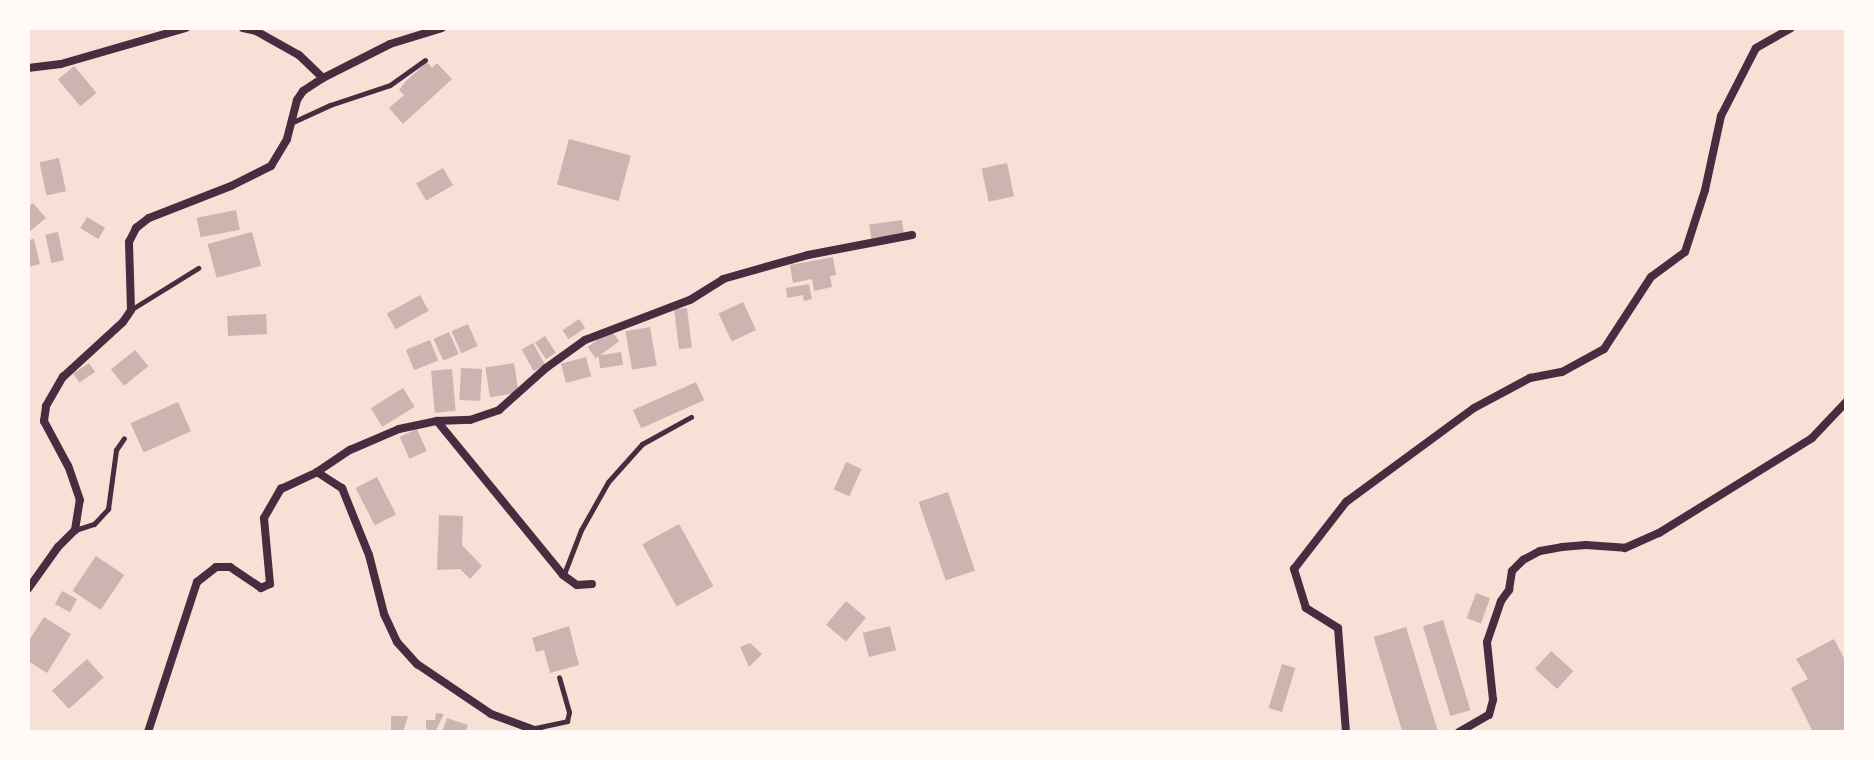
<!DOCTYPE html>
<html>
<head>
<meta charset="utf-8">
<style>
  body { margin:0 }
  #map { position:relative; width:1874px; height:760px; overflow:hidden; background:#f7e1d7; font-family:"Varela Round",sans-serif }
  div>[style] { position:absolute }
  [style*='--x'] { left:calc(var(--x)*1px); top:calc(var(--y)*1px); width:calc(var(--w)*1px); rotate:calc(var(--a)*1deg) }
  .building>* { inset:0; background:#ccb4b1; transform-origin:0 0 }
  .service>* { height:5px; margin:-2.5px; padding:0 2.5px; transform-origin:2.5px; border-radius:2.5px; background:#4a2c40 }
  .minor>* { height:8px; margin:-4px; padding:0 4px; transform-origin:4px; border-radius:4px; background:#4a2c40 }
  span { translate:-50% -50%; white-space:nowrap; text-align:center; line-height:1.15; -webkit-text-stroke:7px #fffaf5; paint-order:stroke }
  .frame { position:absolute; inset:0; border:30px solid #fffaf5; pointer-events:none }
</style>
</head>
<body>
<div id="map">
  <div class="building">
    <i style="clip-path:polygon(427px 62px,432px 68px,437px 63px,452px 79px,403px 124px,389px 108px,404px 95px,399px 90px,406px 81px)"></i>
    <i style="left:74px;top:66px;width:35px;height:21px;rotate:50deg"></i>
    <i style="left:569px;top:139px;width:64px;height:47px;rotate:15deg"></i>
    <i style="left:59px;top:158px;width:34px;height:20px;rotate:78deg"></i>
    <i style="left:1007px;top:163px;width:34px;height:26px;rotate:78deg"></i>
    <i style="left:443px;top:168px;width:20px;height:31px;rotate:60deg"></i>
    <i style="clip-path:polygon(33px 203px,46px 218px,28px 233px,28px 207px)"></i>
    <i style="left:236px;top:210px;width:20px;height:40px;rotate:79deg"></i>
    <i style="left:87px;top:217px;width:21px;height:13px;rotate:31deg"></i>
    <i style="left:902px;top:220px;width:14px;height:33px;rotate:82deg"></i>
    <i style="left:58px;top:232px;width:29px;height:13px;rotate:78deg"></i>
    <i style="left:252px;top:232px;width:35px;height:46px;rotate:75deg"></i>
    <i style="clip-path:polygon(34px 239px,40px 264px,28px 267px,28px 240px)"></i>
    <i style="clip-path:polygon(833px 257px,836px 275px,830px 276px,832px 287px,814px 291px,812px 279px,793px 283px,790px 265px)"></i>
    <i style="clip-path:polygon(809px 284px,812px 299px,804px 301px,803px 295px,787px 298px,786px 288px)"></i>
    <i style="left:420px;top:295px;width:18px;height:38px;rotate:61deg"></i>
    <i style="left:743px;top:302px;width:31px;height:27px;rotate:65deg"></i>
    <i style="left:687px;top:308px;width:40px;height:13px;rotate:83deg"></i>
    <i style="left:266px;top:314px;width:20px;height:39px;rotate:87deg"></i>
    <i style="left:579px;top:319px;width:11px;height:20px;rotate:56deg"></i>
    <i style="left:468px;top:324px;width:24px;height:18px;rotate:66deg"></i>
    <i style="left:650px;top:327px;width:39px;height:25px;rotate:80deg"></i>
    <i style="left:611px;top:330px;width:14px;height:29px;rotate:54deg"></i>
    <i style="left:449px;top:332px;width:24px;height:17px;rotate:66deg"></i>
    <i style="left:545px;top:336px;width:20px;height:12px;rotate:57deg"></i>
    <i style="left:430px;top:340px;width:22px;height:26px;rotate:68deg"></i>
    <i style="left:533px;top:343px;width:25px;height:13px;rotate:61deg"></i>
    <i style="left:135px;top:350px;width:21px;height:31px;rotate:51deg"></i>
    <i style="left:621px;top:352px;width:13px;height:23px;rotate:81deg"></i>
    <i style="left:586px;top:357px;width:20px;height:26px;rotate:75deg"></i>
    <i style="left:89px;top:363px;width:11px;height:19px;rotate:56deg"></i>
    <i style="left:514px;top:363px;width:30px;height:29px;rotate:81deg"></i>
    <i style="left:461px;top:368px;width:21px;height:32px;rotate:3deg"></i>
    <i style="left:452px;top:369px;width:42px;height:21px;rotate:85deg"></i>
    <i style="left:696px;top:382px;width:20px;height:69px;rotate:66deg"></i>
    <i style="left:403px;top:388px;width:22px;height:38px;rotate:58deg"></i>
    <i style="left:178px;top:402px;width:32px;height:52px;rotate:66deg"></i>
    <i style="left:417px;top:429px;width:24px;height:19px;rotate:66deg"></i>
    <i style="left:846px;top:462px;width:17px;height:30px;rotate:24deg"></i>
    <i style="left:377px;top:477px;width:42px;height:24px;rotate:63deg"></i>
    <i style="left:948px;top:492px;width:83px;height:31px;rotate:71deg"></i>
    <i style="clip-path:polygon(439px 515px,463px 516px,462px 545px,482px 566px,470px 579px,460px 569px,437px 570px)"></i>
    <i style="left:679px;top:524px;width:71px;height:42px;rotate:61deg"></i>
    <i style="left:96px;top:556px;width:34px;height:42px;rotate:34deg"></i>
    <i style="left:62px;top:591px;width:17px;height:15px;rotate:28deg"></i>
    <i style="left:1476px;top:593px;width:15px;height:27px;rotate:20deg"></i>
    <i style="left:846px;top:601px;width:26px;height:31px;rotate:40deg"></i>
    <i style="clip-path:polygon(44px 617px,71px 634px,47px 673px,28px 661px,28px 642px)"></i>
    <i style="left:1443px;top:620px;width:94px;height:21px;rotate:73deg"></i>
    <i style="clip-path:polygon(569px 626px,579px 665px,550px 673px,544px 650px,536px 652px,532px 638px)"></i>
    <i style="left:890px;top:626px;width:25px;height:28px;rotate:76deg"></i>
    <i style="left:1406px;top:627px;width:110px;height:34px;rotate:73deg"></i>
    <i style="clip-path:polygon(1834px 639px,1846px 662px,1846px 732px,1813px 732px,1791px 688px,1808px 679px,1796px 659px)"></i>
    <i style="clip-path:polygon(750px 643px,762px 654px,749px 667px,740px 647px)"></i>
    <i style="left:1551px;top:651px;width:30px;height:24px;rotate:42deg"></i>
    <i style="left:87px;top:659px;width:25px;height:47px;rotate:48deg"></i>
    <i style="left:1282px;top:664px;width:14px;height:46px;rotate:17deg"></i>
    <i style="clip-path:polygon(436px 713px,444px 714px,435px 732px,426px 729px,426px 720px,435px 720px)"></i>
    <i style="clip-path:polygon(391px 716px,408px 716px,403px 732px,391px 732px)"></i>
    <i style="clip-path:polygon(447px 718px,468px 725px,465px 732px,442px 732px)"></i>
  </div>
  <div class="service">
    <i style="--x:293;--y:122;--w:41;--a:-24.7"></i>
    <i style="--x:330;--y:105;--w:63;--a:-18.4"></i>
    <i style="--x:390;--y:85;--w:43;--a:-35.5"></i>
    <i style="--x:132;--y:309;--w:78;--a:-31.8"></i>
    <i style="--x:75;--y:530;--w:20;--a:-18"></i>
    <i style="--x:94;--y:524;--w:21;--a:-47"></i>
    <i style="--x:108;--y:509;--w:60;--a:-82.3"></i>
    <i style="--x:116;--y:450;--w:14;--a:-56"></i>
    <i style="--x:564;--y:574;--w:47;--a:-68.9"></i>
    <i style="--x:581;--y:530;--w:55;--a:-60.6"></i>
    <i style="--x:608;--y:482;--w:51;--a:-48.2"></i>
    <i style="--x:642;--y:444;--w:56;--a:-28.9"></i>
    <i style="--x:535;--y:728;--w:33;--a:-12"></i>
    <i style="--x:567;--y:721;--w:9;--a:-77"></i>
    <i style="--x:569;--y:712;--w:36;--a:-106"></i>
  </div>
  <div class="minor">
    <i style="--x:243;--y:28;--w:13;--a:13"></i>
    <i style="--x:256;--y:31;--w:49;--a:29.2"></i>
    <i style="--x:299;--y:55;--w:33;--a:44"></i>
    <i style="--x:28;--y:68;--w:33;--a:-7"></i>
    <i style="--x:61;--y:64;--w:130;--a:-16.1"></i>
    <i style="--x:437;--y:421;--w:199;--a:50.7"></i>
    <i style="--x:563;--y:575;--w:17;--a:36"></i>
    <i style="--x:577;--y:585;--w:15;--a:-4"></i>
    <i style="--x:317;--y:472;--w:40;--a:-34"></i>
    <i style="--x:350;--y:450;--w:53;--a:-23.2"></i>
    <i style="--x:399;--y:429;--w:39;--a:-12"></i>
    <i style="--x:437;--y:421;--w:33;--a:-2"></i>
    <i style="--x:470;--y:420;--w:31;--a:-19"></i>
    <i style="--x:499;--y:410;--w:63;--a:-41.8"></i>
    <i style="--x:546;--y:368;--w:48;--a:-35.7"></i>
    <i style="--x:585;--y:340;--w:112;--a:-20.9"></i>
    <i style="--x:690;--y:300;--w:39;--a:-32"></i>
    <i style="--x:723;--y:279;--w:88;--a:-15.8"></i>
    <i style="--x:808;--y:255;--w:106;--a:-10.9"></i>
    <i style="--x:28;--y:589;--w:52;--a:-54.5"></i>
    <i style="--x:58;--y:547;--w:24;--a:-45"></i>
    <i style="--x:75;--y:530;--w:30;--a:-81"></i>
    <i style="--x:80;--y:500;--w:36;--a:-109"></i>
    <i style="--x:68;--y:466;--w:51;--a:-118.1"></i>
    <i style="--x:44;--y:421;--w:15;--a:-82"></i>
    <i style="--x:46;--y:406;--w:34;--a:-60"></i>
    <i style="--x:63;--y:377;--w:81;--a:-42.5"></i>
    <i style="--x:123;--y:322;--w:14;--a:-56"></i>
    <i style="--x:131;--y:310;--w:68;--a:-91.7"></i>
    <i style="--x:129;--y:242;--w:16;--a:-63"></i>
    <i style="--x:136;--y:228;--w:16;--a:-38"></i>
    <i style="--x:149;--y:218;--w:88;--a:-21.3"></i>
    <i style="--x:231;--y:186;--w:45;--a:-26.6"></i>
    <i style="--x:271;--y:166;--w:31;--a:-59"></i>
    <i style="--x:287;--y:139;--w:40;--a:-75.6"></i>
    <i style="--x:297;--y:100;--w:11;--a:-56"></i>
    <i style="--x:303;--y:91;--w:24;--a:-33"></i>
    <i style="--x:323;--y:78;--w:75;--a:-26.9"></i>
    <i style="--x:390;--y:44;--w:54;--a:-17.1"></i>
    <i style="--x:148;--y:732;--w:158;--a:-71.9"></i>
    <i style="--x:197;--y:582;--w:24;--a:-38"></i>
    <i style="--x:216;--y:567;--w:14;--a:0"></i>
    <i style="--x:230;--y:567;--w:37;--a:34"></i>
    <i style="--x:261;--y:588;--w:10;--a:-24"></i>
    <i style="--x:270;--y:584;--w:66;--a:-95.2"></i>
    <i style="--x:264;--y:518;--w:34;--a:-60"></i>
    <i style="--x:281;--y:489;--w:40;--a:-25"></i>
    <i style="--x:317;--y:472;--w:30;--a:33"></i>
    <i style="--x:342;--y:488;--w:72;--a:68.1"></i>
    <i style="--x:369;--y:555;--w:61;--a:75.7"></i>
    <i style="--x:384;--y:614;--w:31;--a:65"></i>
    <i style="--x:397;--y:642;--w:30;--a:48"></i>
    <i style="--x:417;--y:664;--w:89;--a:34"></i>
    <i style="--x:491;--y:714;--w:52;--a:20.2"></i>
    <i style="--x:1346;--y:732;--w:104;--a:-94.4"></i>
    <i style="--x:1338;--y:628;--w:38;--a:-148"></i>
    <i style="--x:1306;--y:608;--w:41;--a:-107.1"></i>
    <i style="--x:1294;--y:569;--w:85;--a:-52.2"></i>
    <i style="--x:1346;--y:502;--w:159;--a:-36.3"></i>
    <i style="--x:1474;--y:408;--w:64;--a:-28.2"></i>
    <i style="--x:1530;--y:378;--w:33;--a:-11"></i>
    <i style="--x:1562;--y:372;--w:48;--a:-28.7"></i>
    <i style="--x:1604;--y:349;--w:86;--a:-56.9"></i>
    <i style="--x:1651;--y:277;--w:42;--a:-36.3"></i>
    <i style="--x:1685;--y:252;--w:65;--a:-72.1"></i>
    <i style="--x:1705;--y:190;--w:76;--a:-77.8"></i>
    <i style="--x:1721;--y:116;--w:76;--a:-62.8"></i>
    <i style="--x:1756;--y:48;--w:40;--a:-29.7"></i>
    <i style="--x:1459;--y:732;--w:34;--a:-30"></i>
    <i style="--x:1489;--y:715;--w:16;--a:-75"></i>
    <i style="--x:1493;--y:700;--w:58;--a:-95.9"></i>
    <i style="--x:1487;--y:642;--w:43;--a:-71.1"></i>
    <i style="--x:1501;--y:601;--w:14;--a:-54"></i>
    <i style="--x:1509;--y:590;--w:19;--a:-81"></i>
    <i style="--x:1512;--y:571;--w:16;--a:-45"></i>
    <i style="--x:1523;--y:560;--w:19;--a:-28"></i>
    <i style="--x:1540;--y:551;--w:22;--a:-10"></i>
    <i style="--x:1562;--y:547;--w:24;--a:-5"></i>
    <i style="--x:1586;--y:545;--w:39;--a:4"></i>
    <i style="--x:1625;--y:548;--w:37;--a:-24"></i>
    <i style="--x:1659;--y:533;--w:180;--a:-31.8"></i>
    <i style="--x:1812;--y:438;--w:50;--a:-46.6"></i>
  </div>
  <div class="frame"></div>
</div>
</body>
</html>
